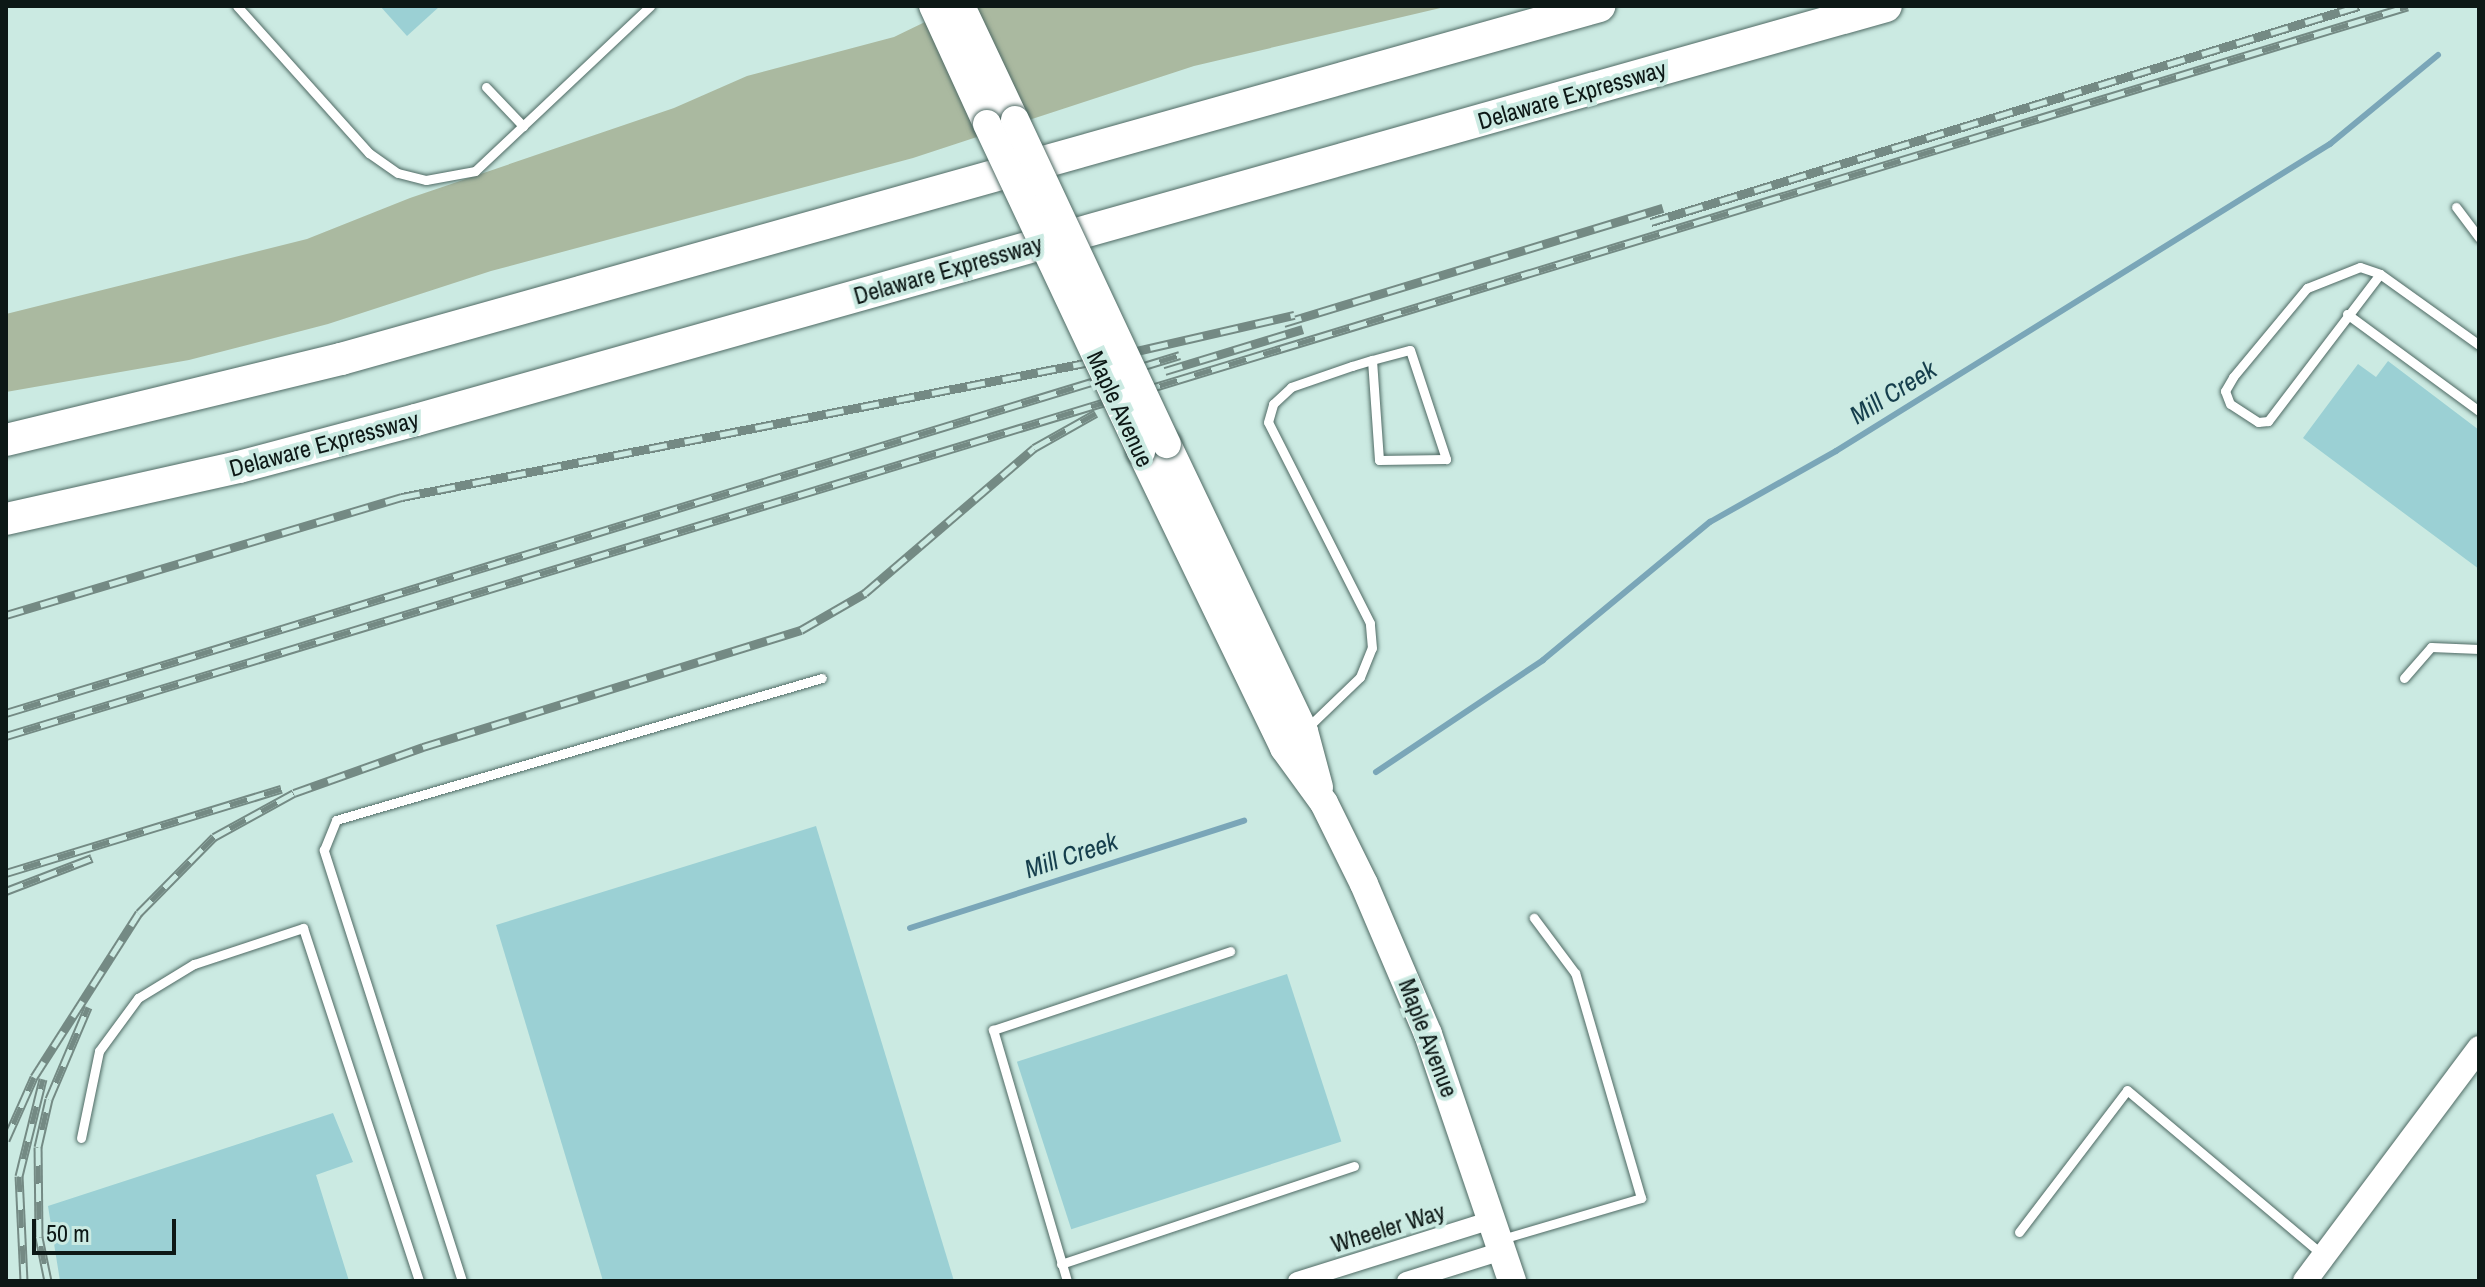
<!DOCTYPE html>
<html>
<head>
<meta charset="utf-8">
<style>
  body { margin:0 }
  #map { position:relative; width:2485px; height:1287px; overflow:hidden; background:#cbeae2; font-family:"Archivo Narrow",sans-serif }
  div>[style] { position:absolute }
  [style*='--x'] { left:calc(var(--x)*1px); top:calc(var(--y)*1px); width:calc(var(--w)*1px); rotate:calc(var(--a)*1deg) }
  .green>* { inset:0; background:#aab9a0 }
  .stream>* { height:6px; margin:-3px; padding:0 3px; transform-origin:3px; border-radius:3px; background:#7aa6b8 }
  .building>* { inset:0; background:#9bd0d4; transform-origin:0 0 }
  .roads { filter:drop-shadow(0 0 2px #4f6a64) drop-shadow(0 0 2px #4f6a64) }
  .lane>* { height:9px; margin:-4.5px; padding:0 4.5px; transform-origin:4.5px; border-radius:4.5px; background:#fff }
  .street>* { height:18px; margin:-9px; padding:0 9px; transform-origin:9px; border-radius:9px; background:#fff }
  .secondary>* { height:24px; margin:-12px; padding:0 12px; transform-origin:12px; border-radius:12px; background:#fff }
  .primary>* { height:28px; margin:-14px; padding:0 14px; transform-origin:14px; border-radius:14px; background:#fff }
  .highway>* { height:32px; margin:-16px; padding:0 16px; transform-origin:16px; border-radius:16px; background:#fff }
  .rail>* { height:9px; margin-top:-4.5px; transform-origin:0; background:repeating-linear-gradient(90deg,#cbeae2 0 18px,#748a84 0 36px); box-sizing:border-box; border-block:2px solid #748a84 }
  .bridges { filter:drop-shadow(0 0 2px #4f6a64) drop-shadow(0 0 2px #4f6a64) }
  .primary-bridge>* { height:28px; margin:-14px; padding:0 14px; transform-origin:14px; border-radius:14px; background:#fff }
  span { translate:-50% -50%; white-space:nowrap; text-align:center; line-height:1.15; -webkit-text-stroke:8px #cbeae2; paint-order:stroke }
  .street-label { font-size:24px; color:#0d1816 }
  .water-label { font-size:26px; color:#153e4c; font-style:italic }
  .frame { position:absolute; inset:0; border:8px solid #0d1816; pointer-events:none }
  .scale { position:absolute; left:32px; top:1219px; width:144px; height:36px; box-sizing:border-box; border:4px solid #0d1816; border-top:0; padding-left:10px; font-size:24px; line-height:28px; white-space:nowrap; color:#0d1816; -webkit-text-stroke:6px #cbeae2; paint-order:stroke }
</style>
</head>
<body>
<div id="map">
  <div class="green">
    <i style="clip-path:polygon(958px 6px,1449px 6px,1194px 66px,913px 158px,491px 271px,328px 324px,189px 360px,6px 392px,6px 314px,307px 239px,410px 198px,674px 108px,747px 76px,894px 37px)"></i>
  </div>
  <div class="stream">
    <i style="--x:1376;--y:772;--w:201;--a:-33.8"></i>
    <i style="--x:1543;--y:660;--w:217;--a:-39.6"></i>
    <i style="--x:1710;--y:522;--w:145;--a:-29.4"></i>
    <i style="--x:1836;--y:451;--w:582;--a:-31.86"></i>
    <i style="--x:2330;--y:144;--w:140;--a:-39.5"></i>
    <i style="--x:910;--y:928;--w:351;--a:-17.8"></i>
  </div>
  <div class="building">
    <i style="clip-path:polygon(380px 6px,440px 6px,407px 36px)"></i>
    <i style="clip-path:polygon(2388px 361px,2479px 430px,2479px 569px,2303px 438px,2358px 364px,2376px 377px)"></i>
    <i style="clip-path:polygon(816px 826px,954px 1281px,603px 1281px,496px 925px)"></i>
    <i style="left:1287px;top:974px;width:176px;height:284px;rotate:72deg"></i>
    <i style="clip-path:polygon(333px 1113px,353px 1162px,316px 1175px,349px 1281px,60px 1281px,48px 1206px)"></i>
  </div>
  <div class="roads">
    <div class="lane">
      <i style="--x:237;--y:6;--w:198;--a:48.1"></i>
      <i style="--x:369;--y:153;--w:35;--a:35"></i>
      <i style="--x:398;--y:173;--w:29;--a:14"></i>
      <i style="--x:426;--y:180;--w:50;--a:-10.4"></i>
      <i style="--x:475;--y:171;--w:241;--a:-43.3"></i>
      <i style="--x:486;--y:87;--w:54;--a:46.5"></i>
      <i style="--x:2456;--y:207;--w:38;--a:53"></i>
      <i style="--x:2380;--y:274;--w:185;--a:127.3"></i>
      <i style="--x:2268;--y:421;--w:10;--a:174"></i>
      <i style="--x:2258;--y:422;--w:33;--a:-147"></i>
      <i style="--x:2230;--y:404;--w:14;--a:-111"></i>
      <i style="--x:2225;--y:391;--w:16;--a:-60"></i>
      <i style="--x:2233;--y:377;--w:116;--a:-50.3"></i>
      <i style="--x:2307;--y:288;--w:57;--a:-21.6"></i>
      <i style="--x:2360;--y:267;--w:21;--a:19"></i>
      <i style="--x:2380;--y:274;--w:122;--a:35.6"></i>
      <i style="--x:2347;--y:314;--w:164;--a:36.3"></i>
      <i style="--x:2404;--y:678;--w:41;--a:-48.9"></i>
      <i style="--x:2431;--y:647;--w:48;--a:2.4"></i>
      <i style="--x:1306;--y:729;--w:75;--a:-43.9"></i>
      <i style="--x:1360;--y:677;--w:31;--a:-68"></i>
      <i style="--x:1372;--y:648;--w:25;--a:-95"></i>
      <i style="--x:1370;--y:623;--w:225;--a:-116.9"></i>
      <i style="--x:1268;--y:422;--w:19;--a:-74"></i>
      <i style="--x:1273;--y:404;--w:25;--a:-43"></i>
      <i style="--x:1291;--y:387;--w:65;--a:-19"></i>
      <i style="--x:1352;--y:366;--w:21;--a:-17"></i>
      <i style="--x:1372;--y:360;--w:39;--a:-15"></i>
      <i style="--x:1410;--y:350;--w:115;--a:71.7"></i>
      <i style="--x:1446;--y:459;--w:67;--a:179.1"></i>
      <i style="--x:1379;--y:460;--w:100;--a:-94"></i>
      <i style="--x:81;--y:1138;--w:89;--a:-78.3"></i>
      <i style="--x:99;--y:1051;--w:66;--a:-53.7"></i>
      <i style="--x:138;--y:998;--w:66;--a:-31.3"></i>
      <i style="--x:194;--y:964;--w:115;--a:-18.3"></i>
      <i style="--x:303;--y:928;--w:372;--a:71.8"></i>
      <i style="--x:2019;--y:1232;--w:178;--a:-52.7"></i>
      <i style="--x:2127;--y:1090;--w:258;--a:40.1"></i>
      <i style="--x:1502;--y:1239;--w:145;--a:-16.4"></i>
      <i style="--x:1641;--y:1198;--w:234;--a:-106.3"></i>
      <i style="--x:1575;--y:973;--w:69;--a:-126.7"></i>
      <i style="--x:1061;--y:1264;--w:309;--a:-18.5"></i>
      <i style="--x:462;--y:1281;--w:453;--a:-107.8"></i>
      <i style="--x:324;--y:850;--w:32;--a:-68"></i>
      <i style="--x:336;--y:820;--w:506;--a:-16.29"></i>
      <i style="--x:1067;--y:1281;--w:262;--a:-106.4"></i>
      <i style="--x:993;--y:1030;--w:250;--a:-18.4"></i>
    </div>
    <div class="street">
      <i style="--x:1297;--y:1281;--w:204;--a:-17.4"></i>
      <i style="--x:1406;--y:1281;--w:101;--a:-17.4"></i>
    </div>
    <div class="secondary">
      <i style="--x:2305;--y:1281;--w:291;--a:-53.2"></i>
    </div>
    <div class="primary">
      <i style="--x:933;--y:6;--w:130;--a:65.4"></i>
      <i style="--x:961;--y:6;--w:126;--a:64.7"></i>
      <i style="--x:1167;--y:444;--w:318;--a:64.5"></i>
      <i style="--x:1304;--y:731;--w:58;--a:75"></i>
      <i style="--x:1141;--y:452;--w:329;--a:64.2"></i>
      <i style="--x:1284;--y:748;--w:68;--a:54"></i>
      <i style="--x:1324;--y:803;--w:90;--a:63.7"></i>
      <i style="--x:1364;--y:884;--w:163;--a:66.9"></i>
      <i style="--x:1428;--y:1034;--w:261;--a:71.2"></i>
    </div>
    <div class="highway">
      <i style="--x:6;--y:440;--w:345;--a:-13.6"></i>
      <i style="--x:341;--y:359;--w:1307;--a:-15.67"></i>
      <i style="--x:6;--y:519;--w:239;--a:-12.6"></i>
      <i style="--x:239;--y:467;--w:183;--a:-14.9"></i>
      <i style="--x:416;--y:420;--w:1527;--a:-15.73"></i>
    </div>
  </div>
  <div class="rail">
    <i style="--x:1651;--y:222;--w:740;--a:-16.97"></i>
    <i style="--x:1284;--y:323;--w:396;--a:-16.9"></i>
    <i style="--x:1165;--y:371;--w:144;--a:-16.9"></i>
    <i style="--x:6;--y:615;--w:413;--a:-16.6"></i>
    <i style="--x:402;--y:497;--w:691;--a:-11.1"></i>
    <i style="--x:1080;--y:364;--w:220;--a:-12.9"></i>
    <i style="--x:6;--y:713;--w:1227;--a:-16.96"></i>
    <i style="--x:6;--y:736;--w:2510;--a:-16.9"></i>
    <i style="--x:6;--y:873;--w:288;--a:-17"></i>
    <i style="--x:6;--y:891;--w:92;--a:-21"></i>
    <i style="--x:6;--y:1140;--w:69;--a:-66"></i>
    <i style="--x:34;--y:1077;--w:195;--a:-57.4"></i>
    <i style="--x:139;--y:913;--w:107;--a:-45.4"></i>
    <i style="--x:214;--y:837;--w:91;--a:-28.8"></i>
    <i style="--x:294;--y:793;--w:137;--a:-19.6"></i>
    <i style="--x:423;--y:747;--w:396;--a:-17.2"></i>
    <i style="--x:801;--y:630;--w:74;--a:-30"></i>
    <i style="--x:865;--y:593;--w:223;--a:-40.6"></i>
    <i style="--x:1034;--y:448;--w:71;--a:-29.4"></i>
    <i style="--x:24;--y:1281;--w:105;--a:-92.7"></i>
    <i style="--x:19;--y:1176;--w:100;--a:-76.1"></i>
    <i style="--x:48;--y:1281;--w:45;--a:-101.6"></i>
    <i style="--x:39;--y:1237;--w:90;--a:-90.6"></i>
    <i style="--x:38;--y:1147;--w:49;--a:-77.1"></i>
    <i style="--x:49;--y:1099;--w:100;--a:-67"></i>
  </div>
  <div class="bridges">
    <div class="primary-bridge">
      <i style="--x:1015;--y:120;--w:358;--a:64.9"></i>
      <i style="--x:987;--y:124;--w:362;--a:64.8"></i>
    </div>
  </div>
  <div class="street-label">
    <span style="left:1572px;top:95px;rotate:-16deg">Delaware Expressway</span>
    <span style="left:948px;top:270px;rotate:-16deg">Delaware Expressway</span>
    <span style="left:1120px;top:409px;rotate:65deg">Maple Avenue</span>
    <span style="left:324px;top:444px;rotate:-15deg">Delaware Expressway</span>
    <span style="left:1428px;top:1038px;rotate:69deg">Maple Avenue</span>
    <span style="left:1388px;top:1228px;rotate:-17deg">Wheeler Way</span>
  </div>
  <div class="water-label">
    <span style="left:1893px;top:392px;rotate:-32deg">Mill Creek</span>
    <span style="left:1071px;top:855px;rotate:-18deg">Mill Creek</span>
  </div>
  <div class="frame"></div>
  <div class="scale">50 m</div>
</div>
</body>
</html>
